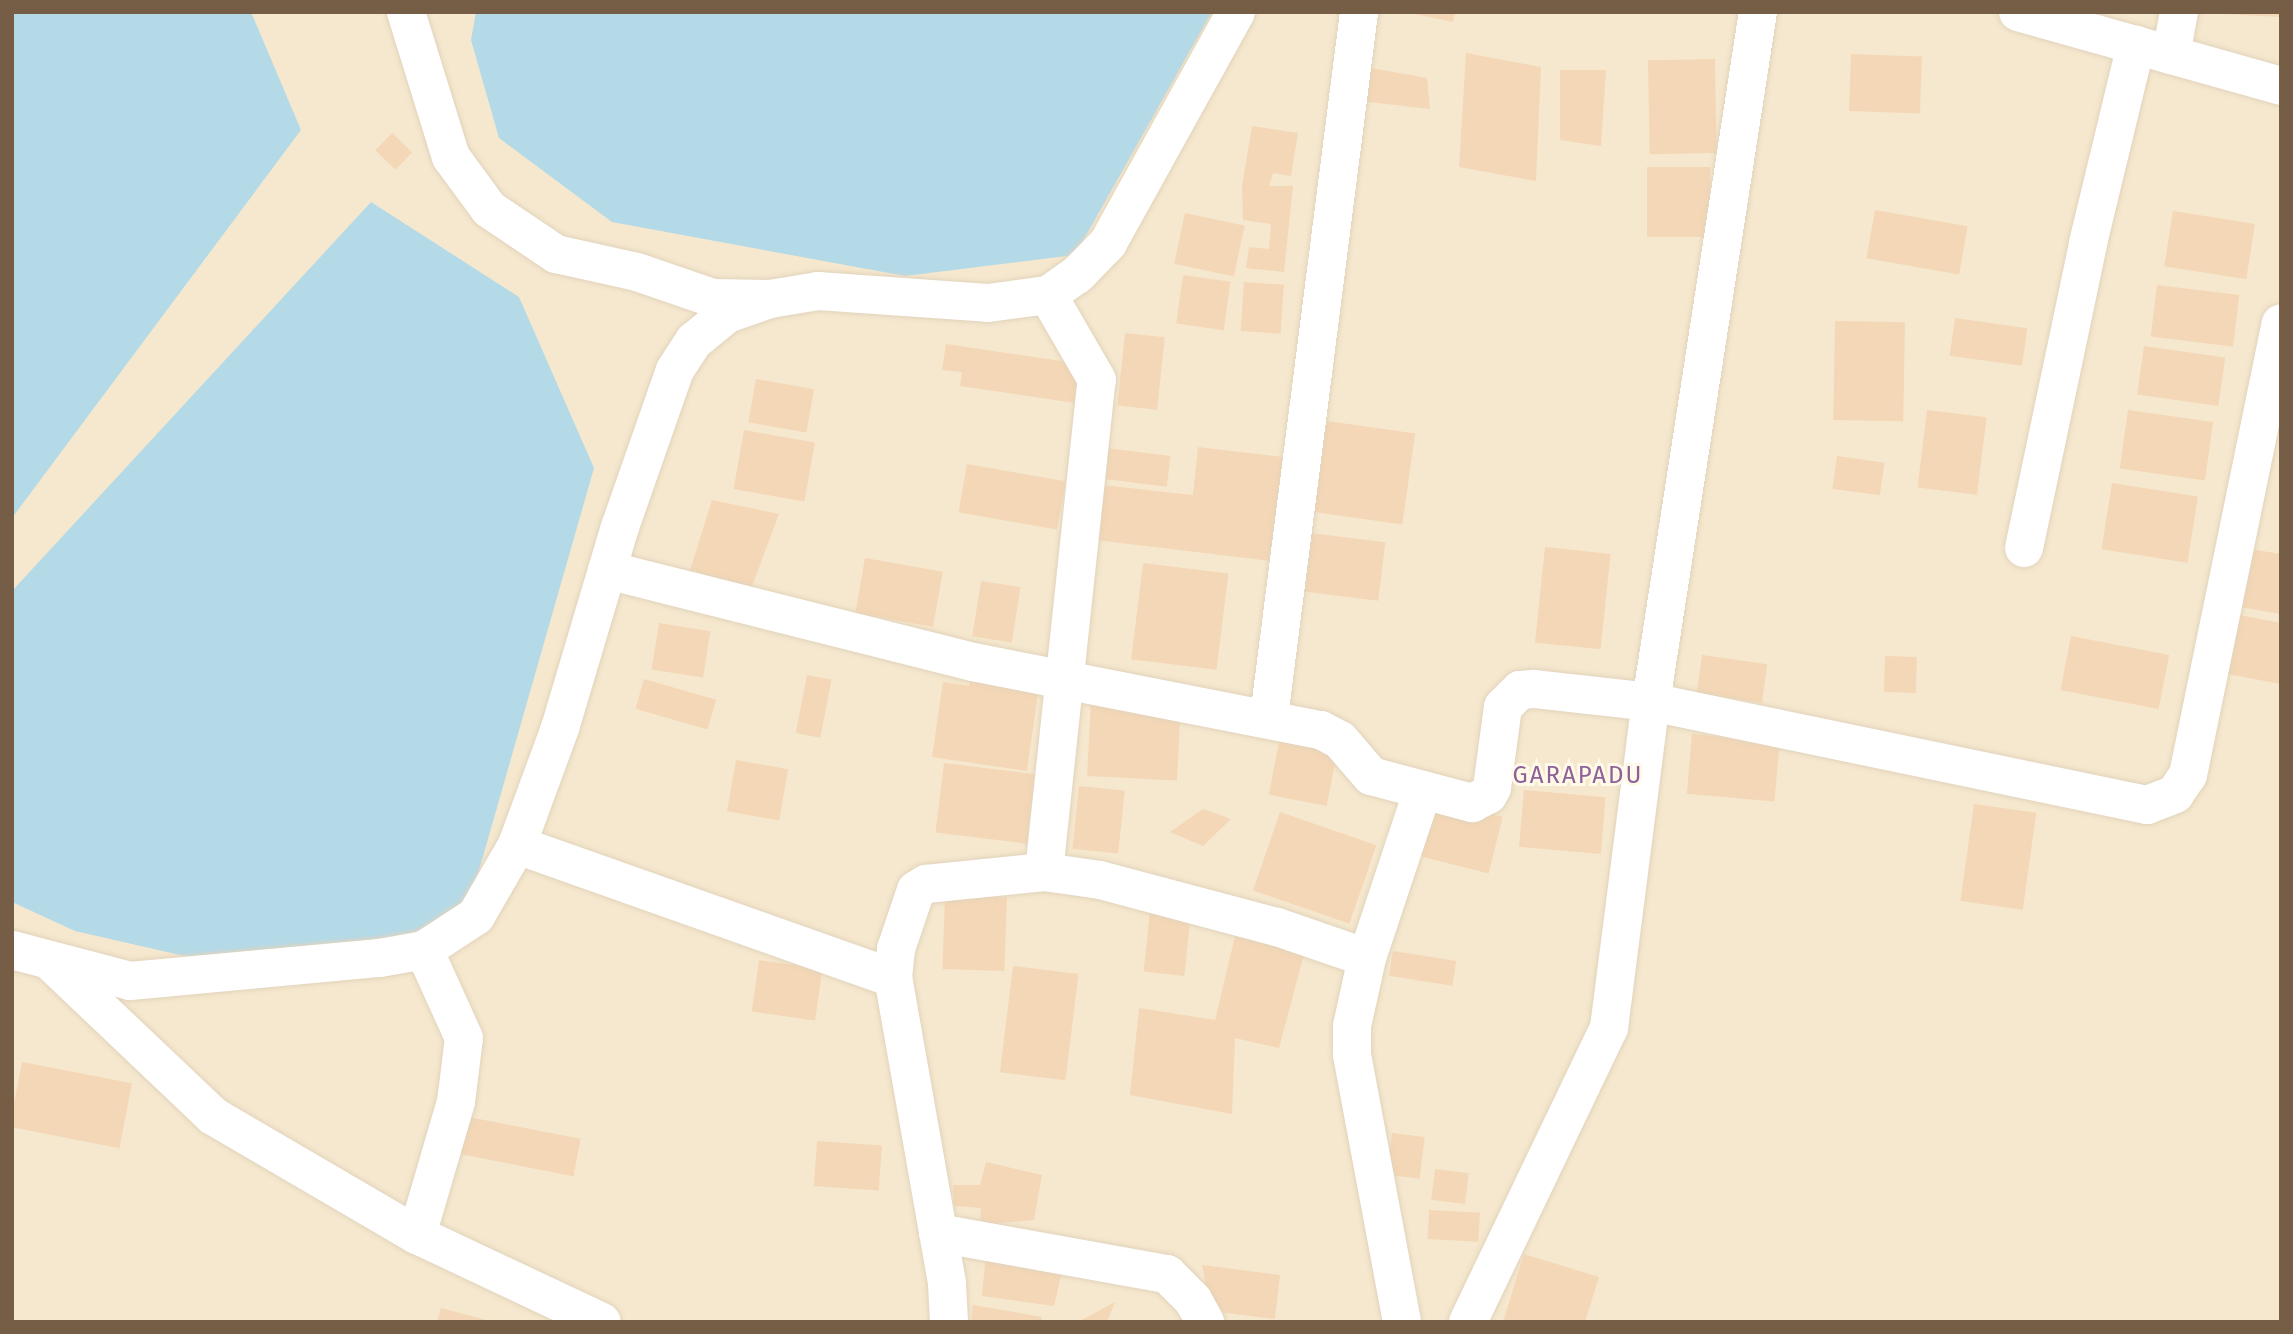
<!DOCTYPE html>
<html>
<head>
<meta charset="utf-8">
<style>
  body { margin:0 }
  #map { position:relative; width:2293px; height:1334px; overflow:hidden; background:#fdf6e0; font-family:"Fira Sans",sans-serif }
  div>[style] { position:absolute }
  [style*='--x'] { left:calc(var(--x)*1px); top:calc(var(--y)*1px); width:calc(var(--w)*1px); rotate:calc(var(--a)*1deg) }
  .residential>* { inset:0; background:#f5e8ce; transform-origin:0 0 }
  .water>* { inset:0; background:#b4dae8 }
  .building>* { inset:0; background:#f4d7b6; transform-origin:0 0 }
  .roads { filter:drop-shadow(0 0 2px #e2d3bc) drop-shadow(0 0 2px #e2d3bc) }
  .minor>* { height:38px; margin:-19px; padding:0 19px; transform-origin:19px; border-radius:19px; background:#fff }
  .tertiary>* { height:38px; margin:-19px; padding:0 19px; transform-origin:19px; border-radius:19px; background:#fff }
  .secondary>* { height:38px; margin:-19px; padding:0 19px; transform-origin:19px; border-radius:19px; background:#fff }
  span { translate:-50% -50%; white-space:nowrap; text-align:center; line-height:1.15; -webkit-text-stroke:6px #fff9e8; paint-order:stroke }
  .quarter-label { font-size:24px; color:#8e6199; letter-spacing:2px }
  .frame { position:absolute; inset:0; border:14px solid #755d46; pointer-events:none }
</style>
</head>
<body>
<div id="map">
  <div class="residential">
    <i style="left:12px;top:12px;width:2269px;height:1310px"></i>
  </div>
  <div class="water">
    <i style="clip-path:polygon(12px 12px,251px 12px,301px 130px,12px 518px)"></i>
    <i style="clip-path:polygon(476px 12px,1212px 12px,1075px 255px,905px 276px,612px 222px,499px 138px,471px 40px)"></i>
    <i style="clip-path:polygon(371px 202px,519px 297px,594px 468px,472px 895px,431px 931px,285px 957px,189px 957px,75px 931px,12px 902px,12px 591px)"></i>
  </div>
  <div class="building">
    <i style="clip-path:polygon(1405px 12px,1455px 12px,1453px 22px)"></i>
    <i style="clip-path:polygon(2224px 12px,2281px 12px,2281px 17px,2224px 14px)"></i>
    <i style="clip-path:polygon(1466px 53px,1541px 67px,1536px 181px,1459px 167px)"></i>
    <i style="left:1851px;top:54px;width:71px;height:57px;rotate:2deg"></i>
    <i style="left:1715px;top:59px;width:94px;height:67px;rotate:89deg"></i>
    <i style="clip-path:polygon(1365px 67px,1427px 78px,1430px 109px,1360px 101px)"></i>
    <i style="clip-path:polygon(1560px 70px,1606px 70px,1601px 146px,1560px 140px)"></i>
    <i style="clip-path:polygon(1252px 126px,1298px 133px,1291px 176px,1273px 173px,1269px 186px,1293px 186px,1284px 272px,1246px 268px,1249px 247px,1269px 249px,1271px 224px,1243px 220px,1242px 186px)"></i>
    <i style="left:392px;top:133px;width:28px;height:24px;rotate:44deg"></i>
    <i style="left:1647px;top:167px;width:63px;height:70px"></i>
    <i style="left:1875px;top:210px;width:94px;height:49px;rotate:10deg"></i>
    <i style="left:2173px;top:211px;width:83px;height:56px;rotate:9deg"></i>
    <i style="left:1185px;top:213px;width:61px;height:52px;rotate:12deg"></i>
    <i style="left:1183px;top:275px;width:48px;height:49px;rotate:8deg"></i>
    <i style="left:1244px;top:282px;width:40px;height:49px;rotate:4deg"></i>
    <i style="left:2157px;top:285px;width:83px;height:52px;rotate:7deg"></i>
    <i style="left:1955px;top:318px;width:73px;height:38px;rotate:8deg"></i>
    <i style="left:1835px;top:321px;width:70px;height:99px;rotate:1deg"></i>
    <i style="left:1125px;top:333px;width:40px;height:73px;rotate:6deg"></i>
    <i style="clip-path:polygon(946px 344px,1081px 364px,1075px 403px,960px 386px,962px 372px,942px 370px)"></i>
    <i style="left:2144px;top:346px;width:82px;height:49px;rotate:8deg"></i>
    <i style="left:756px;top:379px;width:59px;height:44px;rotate:10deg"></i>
    <i style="left:1927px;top:410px;width:60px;height:78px;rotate:7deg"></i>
    <i style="left:2128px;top:410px;width:86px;height:59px;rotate:8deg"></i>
    <i style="left:1327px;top:421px;width:89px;height:92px;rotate:8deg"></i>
    <i style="left:744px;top:430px;width:72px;height:60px;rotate:10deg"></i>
    <i style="clip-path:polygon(1198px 447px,1283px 457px,1271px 561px,1096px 540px,1102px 485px,1193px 495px)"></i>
    <i style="left:1106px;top:448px;width:65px;height:31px;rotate:7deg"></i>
    <i style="left:1837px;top:456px;width:48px;height:33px;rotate:8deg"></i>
    <i style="left:967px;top:464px;width:100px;height:49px;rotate:10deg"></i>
    <i style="left:2112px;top:483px;width:87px;height:67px;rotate:9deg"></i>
    <i style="clip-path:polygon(712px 500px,779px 514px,751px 589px,690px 570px)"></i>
    <i style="left:1310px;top:533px;width:76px;height:59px;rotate:7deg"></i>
    <i style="left:1545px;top:547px;width:66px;height:96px;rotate:6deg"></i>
    <i style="clip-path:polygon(2243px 548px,2281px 554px,2281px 614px,2233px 606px)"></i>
    <i style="left:865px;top:558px;width:79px;height:56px;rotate:10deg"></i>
    <i style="left:1143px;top:563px;width:86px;height:97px;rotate:7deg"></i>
    <i style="left:981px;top:581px;width:40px;height:56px;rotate:9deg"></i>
    <i style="clip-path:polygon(2234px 614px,2281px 623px,2281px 684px,2222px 673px)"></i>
    <i style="left:659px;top:623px;width:52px;height:47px;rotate:9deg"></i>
    <i style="left:2071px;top:636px;width:100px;height:55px;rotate:11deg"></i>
    <i style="left:1702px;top:655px;width:66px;height:39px;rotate:8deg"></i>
    <i style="left:1885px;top:656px;width:32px;height:36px;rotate:2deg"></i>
    <i style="clip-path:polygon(973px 662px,1041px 672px,1027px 771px,932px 757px,943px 682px,969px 686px)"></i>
    <i style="left:807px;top:675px;width:25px;height:59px;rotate:11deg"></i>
    <i style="left:644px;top:679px;width:75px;height:31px;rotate:16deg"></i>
    <i style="left:1091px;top:701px;width:90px;height:75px;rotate:3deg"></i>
    <i style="left:1281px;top:732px;width:59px;height:64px;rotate:11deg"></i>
    <i style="left:1692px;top:734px;width:88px;height:60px;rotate:5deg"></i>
    <i style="left:736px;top:760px;width:53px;height:52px;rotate:10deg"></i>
    <i style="left:944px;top:763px;width:92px;height:70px;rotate:7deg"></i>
    <i style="left:1079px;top:786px;width:46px;height:63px;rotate:6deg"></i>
    <i style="left:1524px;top:790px;width:82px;height:57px;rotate:5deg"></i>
    <i style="left:1426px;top:798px;width:79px;height:58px;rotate:14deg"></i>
    <i style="left:1974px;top:804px;width:63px;height:98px;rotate:8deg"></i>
    <i style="clip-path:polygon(1203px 809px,1231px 819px,1203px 846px,1170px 832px)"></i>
    <i style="left:1280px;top:812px;width:102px;height:83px;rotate:19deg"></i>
    <i style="left:945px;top:895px;width:62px;height:74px;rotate:2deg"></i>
    <i style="left:1151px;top:901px;width:41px;height:71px;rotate:6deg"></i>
    <i style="clip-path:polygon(1236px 932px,1306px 947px,1279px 1048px,1235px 1038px,1232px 1114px,1130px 1095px,1139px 1008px,1215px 1020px)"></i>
    <i style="left:1393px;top:951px;width:64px;height:25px;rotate:9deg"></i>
    <i style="left:759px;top:960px;width:64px;height:52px;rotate:8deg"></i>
    <i style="left:1013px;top:966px;width:66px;height:107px;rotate:7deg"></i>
    <i style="left:22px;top:1062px;width:112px;height:66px;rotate:11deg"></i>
    <i style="left:458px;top:1115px;width:125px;height:38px;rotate:11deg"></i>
    <i style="left:1392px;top:1133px;width:33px;height:42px;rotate:7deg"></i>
    <i style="left:817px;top:1141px;width:65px;height:45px;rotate:4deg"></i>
    <i style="clip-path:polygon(986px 1162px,1042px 1175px,1034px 1220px,980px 1225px,981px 1208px,954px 1206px,953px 1185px,980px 1185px)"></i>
    <i style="left:1435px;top:1169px;width:34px;height:31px;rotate:7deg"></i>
    <i style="left:1429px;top:1210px;width:51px;height:29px;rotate:3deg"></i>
    <i style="clip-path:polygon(988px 1229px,1070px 1237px,1054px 1306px,982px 1296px)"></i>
    <i style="clip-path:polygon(1524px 1254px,1599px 1277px,1585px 1322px,1503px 1322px)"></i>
    <i style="clip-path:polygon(1202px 1265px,1280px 1275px,1275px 1319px,1211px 1311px)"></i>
    <i style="clip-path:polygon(1115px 1302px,1107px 1322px,1078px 1322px)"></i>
    <i style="clip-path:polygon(973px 1305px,1042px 1317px,1042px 1322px,971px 1322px)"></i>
    <i style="clip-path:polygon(441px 1308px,490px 1321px,490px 1322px,437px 1322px)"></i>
  </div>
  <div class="roads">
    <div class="minor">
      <i style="--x:406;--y:12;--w:152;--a:72.8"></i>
      <i style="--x:451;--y:157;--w:64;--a:53.8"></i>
      <i style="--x:489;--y:209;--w:81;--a:33.9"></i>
      <i style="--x:556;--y:254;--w:83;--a:12.5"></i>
      <i style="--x:637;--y:272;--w:80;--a:18.9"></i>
      <i style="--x:713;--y:298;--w:55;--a:1"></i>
      <i style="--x:2171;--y:55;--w:44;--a:-79.5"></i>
      <i style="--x:2024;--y:548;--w:312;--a:-78.1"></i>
      <i style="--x:2088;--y:243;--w:204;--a:-76.4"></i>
      <i style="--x:607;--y:570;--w:377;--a:14.1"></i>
      <i style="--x:973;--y:662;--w:355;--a:11.1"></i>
      <i style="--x:1321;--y:730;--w:21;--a:28"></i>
      <i style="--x:1340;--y:740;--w:48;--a:49.3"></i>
      <i style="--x:1371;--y:776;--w:105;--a:15"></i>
      <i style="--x:1472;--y:803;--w:18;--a:-27"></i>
      <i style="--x:1488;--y:795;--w:8;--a:-60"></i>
      <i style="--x:1492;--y:788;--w:82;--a:-82.3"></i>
      <i style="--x:1503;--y:707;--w:24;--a:-45"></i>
      <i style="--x:1520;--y:690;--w:14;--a:-4"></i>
      <i style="--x:1534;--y:689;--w:118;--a:6.3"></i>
      <i style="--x:1651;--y:702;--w:507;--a:11.73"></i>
      <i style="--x:2147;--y:805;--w:30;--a:-21"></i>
      <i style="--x:2175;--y:794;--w:23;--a:-56"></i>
      <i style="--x:2188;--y:775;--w:461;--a:-78.4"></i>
      <i style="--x:1269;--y:717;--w:711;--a:-82.72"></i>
      <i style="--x:517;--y:845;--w:399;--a:19.5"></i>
      <i style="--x:1044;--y:872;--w:495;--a:-83.9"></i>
      <i style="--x:1097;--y:380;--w:98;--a:-120"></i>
      <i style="--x:53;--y:964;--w:221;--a:43.5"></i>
      <i style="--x:213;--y:1116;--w:236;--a:30.3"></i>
      <i style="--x:417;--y:1235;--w:204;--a:25.2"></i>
      <i style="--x:938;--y:1233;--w:233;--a:10.2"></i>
      <i style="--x:1167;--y:1274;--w:37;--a:45"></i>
      <i style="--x:1193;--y:1300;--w:25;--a:61"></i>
      <i style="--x:417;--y:1235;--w:139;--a:-73.7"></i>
      <i style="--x:456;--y:1102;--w:64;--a:-82.9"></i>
      <i style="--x:464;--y:1038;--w:97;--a:-114.4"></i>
      <i style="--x:949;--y:1322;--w:39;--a:-93"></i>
      <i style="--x:947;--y:1283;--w:310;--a:-100"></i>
      <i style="--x:893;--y:978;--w:29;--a:-84"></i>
      <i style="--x:896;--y:949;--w:62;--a:-71.3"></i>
      <i style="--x:916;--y:890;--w:12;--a:-31"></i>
      <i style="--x:926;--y:884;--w:119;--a:-5.8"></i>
      <i style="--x:1044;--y:872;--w:57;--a:8.1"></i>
      <i style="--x:1100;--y:880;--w:183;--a:14.9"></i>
      <i style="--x:1277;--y:927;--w:95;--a:19"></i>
      <i style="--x:1402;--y:1322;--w:273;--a:-100.6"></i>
      <i style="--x:1352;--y:1054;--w:28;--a:-90"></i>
      <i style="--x:1352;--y:1026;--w:70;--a:-77.6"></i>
      <i style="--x:1367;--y:958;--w:177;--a:-71.6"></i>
      <i style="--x:1468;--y:1322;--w:326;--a:-64.4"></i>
      <i style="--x:1609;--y:1028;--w:329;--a:-82.7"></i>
      <i style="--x:1651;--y:702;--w:698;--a:-81.19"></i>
    </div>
    <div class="tertiary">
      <i style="--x:2018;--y:12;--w:273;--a:15.7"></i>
    </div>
    <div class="secondary">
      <i style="--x:12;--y:950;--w:122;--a:14.7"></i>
      <i style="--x:130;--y:981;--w:251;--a:-5.3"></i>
      <i style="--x:380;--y:958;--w:45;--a:-10.3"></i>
      <i style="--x:424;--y:950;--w:62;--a:-33.2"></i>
      <i style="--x:476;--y:916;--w:82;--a:-60"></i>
      <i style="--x:517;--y:845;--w:125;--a:-69.8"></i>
      <i style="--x:560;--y:728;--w:210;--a:-73.4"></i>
      <i style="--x:620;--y:527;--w:166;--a:-70.7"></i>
      <i style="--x:675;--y:370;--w:35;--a:-57"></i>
      <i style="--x:694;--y:341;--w:43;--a:-39.3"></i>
      <i style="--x:727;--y:314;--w:46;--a:-19.2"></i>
      <i style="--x:770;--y:299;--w:49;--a:-9.5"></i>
      <i style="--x:818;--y:291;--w:170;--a:4"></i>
      <i style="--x:988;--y:303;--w:61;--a:-7.6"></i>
      <i style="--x:1048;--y:295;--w:35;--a:-35"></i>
      <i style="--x:1077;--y:275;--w:45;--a:-45.9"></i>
      <i style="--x:1108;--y:243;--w:264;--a:-61"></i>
    </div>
  </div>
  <div class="quarter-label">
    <span style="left:1578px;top:776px">GARAPADU</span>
  </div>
  <div class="frame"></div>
</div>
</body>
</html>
